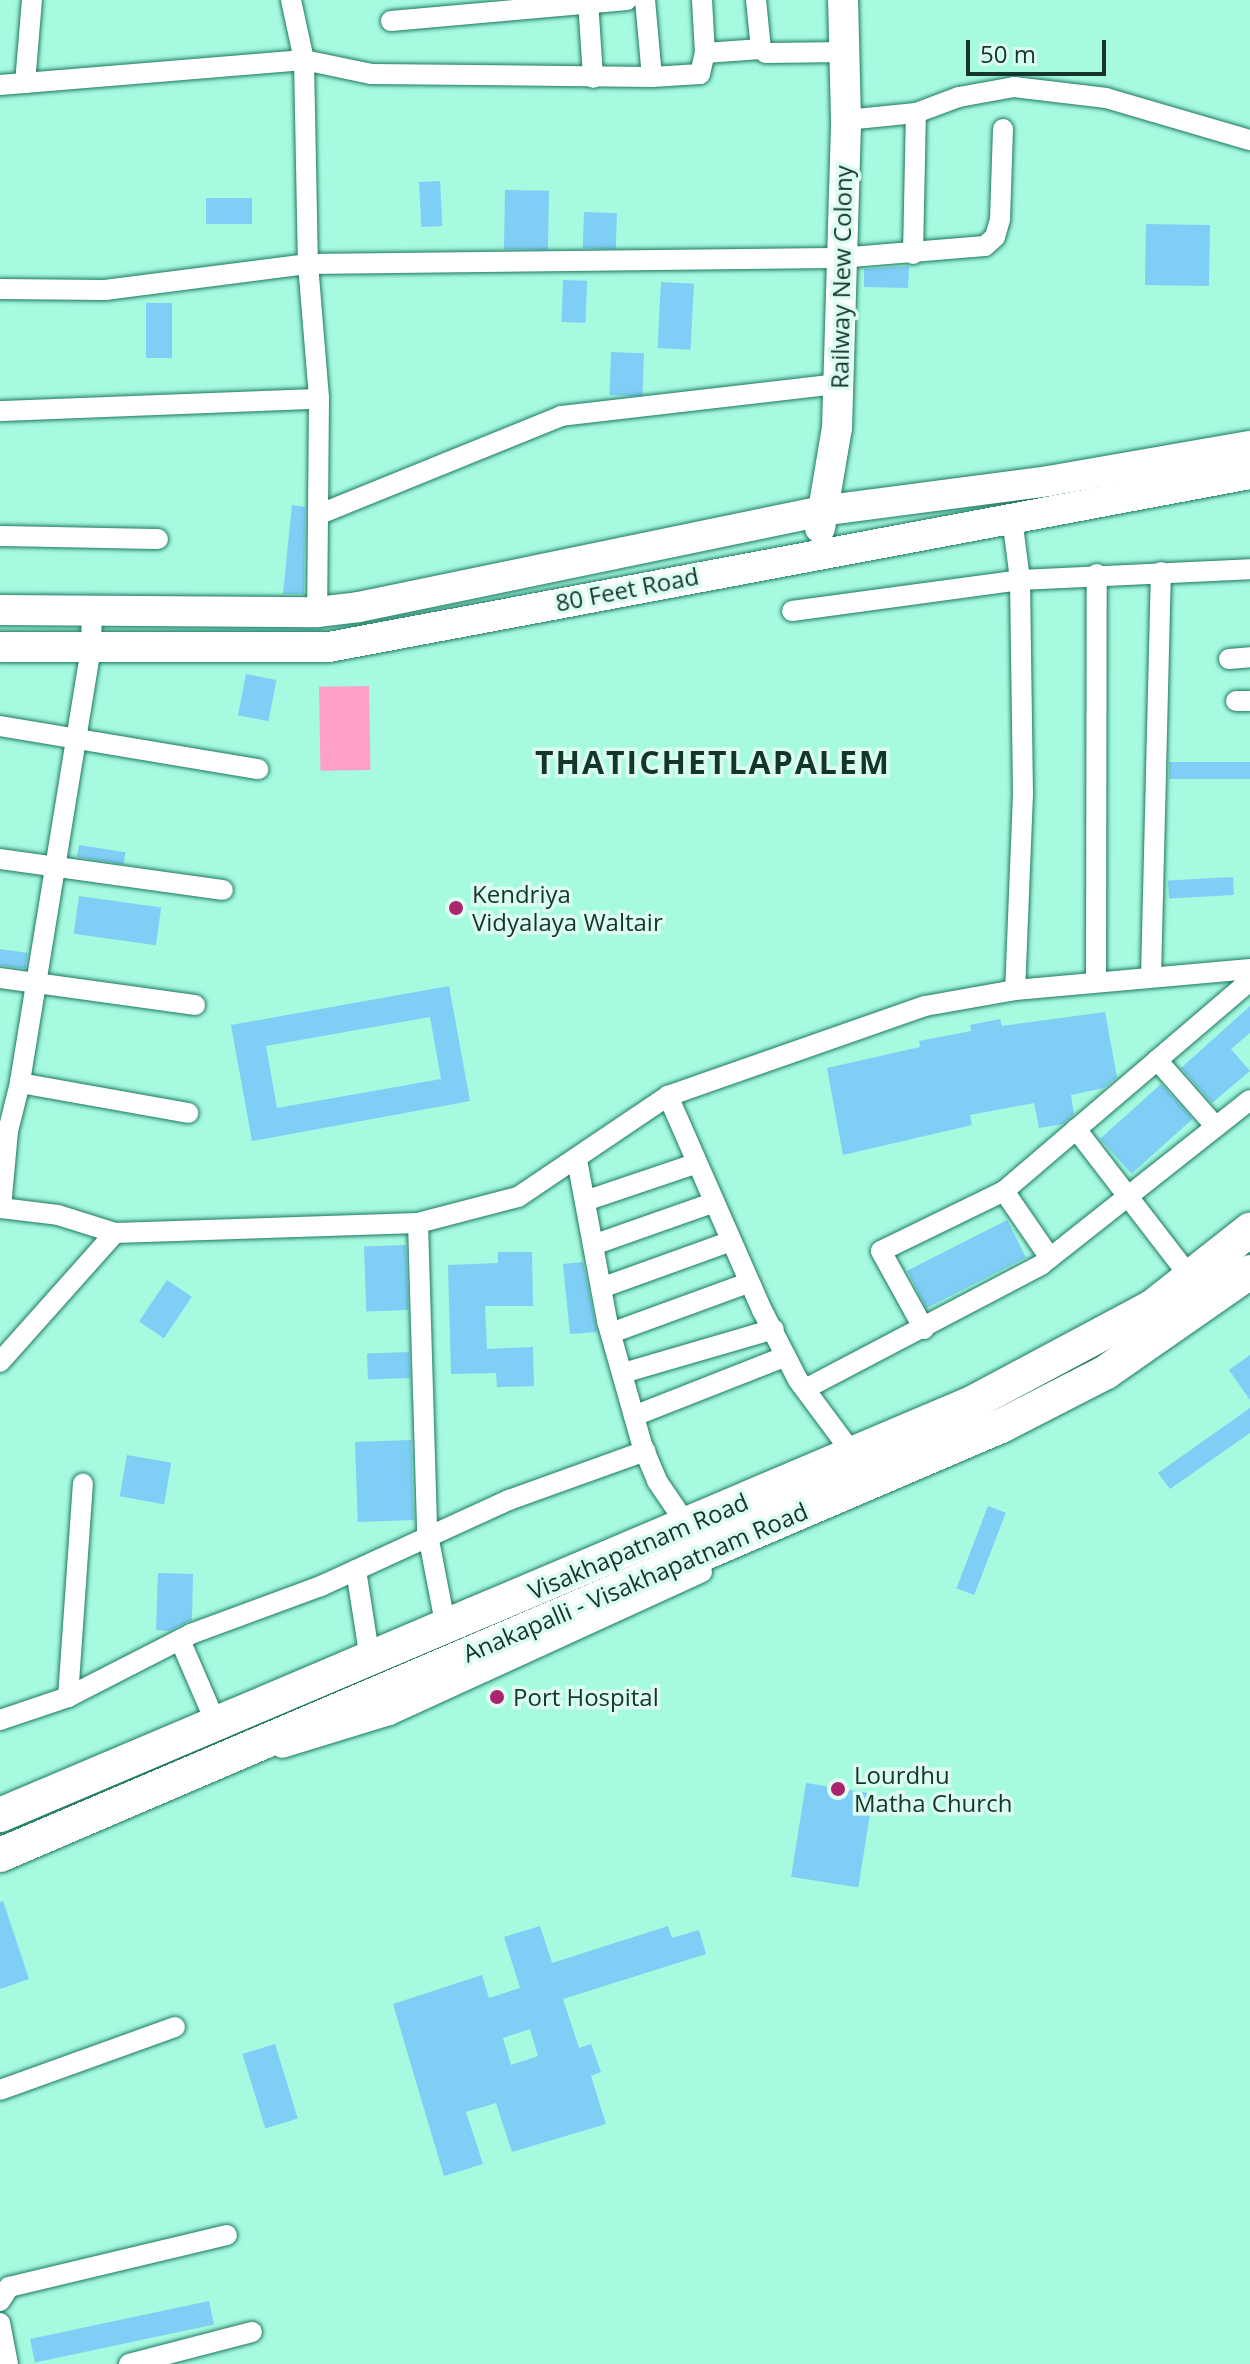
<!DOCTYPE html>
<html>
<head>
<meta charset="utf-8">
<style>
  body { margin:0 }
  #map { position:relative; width:1250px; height:2364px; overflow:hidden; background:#a6fae0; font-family:"Open Sans",sans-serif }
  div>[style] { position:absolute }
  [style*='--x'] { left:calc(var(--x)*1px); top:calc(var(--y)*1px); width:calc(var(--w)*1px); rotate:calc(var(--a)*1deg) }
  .green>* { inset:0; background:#fea0c9; transform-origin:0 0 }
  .building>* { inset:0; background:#7fcef6; transform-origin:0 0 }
  .roads { filter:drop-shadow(0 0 2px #1f7862) drop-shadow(0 0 2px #1f7862) }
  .street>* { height:20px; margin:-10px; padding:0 10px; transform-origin:10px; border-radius:10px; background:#fff }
  .secondary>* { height:30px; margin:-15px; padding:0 15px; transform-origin:15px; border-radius:15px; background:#fff }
  .primary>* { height:34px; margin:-17px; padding:0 17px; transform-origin:17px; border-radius:17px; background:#fff }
  .dots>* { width:22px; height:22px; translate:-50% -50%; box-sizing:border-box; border:4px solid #dcfcf0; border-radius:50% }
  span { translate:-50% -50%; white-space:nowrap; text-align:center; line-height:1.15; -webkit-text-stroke:7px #dcfcf0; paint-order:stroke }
  .street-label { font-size:24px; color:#12362c }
  .poi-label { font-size:24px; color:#12362c }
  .left { translate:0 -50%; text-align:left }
  .district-label { font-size:32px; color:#12362c; font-weight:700; letter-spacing:2px }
  .scale { position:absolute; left:966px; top:40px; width:140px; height:36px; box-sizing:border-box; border:4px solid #12362c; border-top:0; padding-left:10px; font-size:24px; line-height:28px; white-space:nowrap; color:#12362c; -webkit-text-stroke:6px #dcfcf0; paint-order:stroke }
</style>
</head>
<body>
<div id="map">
  <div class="green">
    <i style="left:369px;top:686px;width:84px;height:50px;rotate:89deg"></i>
  </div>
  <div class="building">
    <i style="left:440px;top:181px;width:45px;height:21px;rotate:87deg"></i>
    <i style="left:505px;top:190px;width:44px;height:59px;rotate:1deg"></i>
    <i style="left:252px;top:198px;width:26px;height:46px;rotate:90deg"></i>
    <i style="left:584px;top:212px;width:33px;height:36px;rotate:2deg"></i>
    <i style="left:1146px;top:224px;width:64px;height:61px;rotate:1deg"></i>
    <i style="clip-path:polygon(909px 266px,908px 288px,864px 287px,864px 269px)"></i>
    <i style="left:563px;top:280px;width:24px;height:42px;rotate:2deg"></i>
    <i style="left:661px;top:282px;width:33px;height:66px;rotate:3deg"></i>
    <i style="left:146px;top:303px;width:26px;height:55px"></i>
    <i style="left:611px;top:352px;width:33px;height:43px;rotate:2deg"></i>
    <i style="clip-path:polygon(292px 505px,305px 507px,304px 594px,283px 594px)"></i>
    <i style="left:246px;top:674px;width:31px;height:42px;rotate:11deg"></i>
    <i style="left:1250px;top:762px;width:17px;height:81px;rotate:90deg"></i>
    <i style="left:79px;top:845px;width:47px;height:12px;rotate:9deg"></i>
    <i style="left:1233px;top:877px;width:18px;height:65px;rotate:87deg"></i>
    <i style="left:79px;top:896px;width:83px;height:38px;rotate:8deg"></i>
    <i style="left:0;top:949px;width:28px;height:16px;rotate:8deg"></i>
    <i style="clip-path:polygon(evenodd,449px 986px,470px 1101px,252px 1141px,231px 1025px,449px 986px,430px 1017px,441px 1079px,277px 1108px,266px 1046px,430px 1017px)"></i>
    <i style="clip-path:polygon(1250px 1006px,1250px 1033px,1231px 1049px,1250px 1071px,1212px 1103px,1181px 1068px)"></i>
    <i style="clip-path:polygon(1105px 1012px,1117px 1077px,1104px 1088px,1071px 1095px,1074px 1114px,1063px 1124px,1039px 1128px,1034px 1103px,970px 1115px,972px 1125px,843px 1155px,827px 1068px,920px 1047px,919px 1041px,971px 1031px,970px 1025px,1000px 1019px,1002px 1026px)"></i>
    <i style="left:1161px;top:1084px;width:47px;height:82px;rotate:48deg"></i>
    <i style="left:1007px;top:1220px;width:42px;height:112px;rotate:63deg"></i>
    <i style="left:406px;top:1245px;width:65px;height:42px;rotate:88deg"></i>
    <i style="clip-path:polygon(498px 1252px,532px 1252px,533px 1306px,485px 1306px,487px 1349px,533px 1347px,534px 1386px,497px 1387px,496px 1373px,451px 1374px,448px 1265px,498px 1263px)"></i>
    <i style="clip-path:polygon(583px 1262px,597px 1332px,570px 1334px,563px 1264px)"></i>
    <i style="left:167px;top:1280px;width:30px;height:50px;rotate:34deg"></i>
    <i style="left:409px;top:1352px;width:26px;height:42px;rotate:88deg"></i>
    <i style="clip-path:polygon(1250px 1355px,1250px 1400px,1229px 1370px)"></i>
    <i style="clip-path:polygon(1250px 1408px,1250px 1433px,1170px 1489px,1158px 1473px)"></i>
    <i style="left:411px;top:1440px;width:80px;height:56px;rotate:88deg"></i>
    <i style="left:127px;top:1455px;width:45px;height:42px;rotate:10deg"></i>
    <i style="left:988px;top:1506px;width:19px;height:88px;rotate:21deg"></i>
    <i style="clip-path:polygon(158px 1573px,193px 1574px,192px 1620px,169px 1631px,156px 1630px)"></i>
    <i style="left:806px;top:1783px;width:68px;height:95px;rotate:9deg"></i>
    <i style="clip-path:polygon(3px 1901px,29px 1979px,0 1989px,0 1902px)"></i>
    <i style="clip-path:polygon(evenodd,540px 1926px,552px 1963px,668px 1926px,672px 1938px,699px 1930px,706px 1954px,563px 1999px,579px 2048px,591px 2044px,601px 2072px,591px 2076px,606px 2124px,512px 2152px,496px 2103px,466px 2112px,483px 2164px,444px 2176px,393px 2004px,482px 1975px,489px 1998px,520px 1988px,504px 1937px,540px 1926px,530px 2029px,538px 2056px,511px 2065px,503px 2038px,530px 2029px)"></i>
    <i style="left:275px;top:2044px;width:78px;height:34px;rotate:73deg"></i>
    <i style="left:209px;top:2301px;width:24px;height:183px;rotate:78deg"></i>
  </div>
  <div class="roads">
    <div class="street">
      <i style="--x:291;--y:0;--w:61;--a:77.8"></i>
      <i style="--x:304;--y:60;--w:204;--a:88.9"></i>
      <i style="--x:308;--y:264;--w:135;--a:85.3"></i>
      <i style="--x:319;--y:399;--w:213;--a:90.5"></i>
      <i style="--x:588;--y:0;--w:78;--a:86.3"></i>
      <i style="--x:645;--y:0;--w:77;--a:84.8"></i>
      <i style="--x:702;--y:0;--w:53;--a:86.8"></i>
      <i style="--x:756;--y:0;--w:49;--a:84.2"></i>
      <i style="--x:761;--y:49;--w:6;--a:39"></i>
      <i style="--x:766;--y:53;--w:80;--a:-0.7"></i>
      <i style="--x:391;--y:21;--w:237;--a:-5.1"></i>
      <i style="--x:25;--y:83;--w:83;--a:-85.2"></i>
      <i style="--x:0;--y:85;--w:305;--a:-4.7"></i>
      <i style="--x:304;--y:60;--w:68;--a:11.8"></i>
      <i style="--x:371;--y:74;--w:281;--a:0.6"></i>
      <i style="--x:652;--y:77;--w:48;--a:-3.6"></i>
      <i style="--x:700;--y:74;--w:22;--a:-77"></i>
      <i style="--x:705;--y:53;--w:56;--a:-4.1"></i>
      <i style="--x:846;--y:120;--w:70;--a:-5.7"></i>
      <i style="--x:916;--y:113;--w:46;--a:-20.4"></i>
      <i style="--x:959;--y:97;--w:56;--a:-10.3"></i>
      <i style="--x:1014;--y:87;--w:93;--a:6.8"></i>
      <i style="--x:1106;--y:98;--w:150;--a:16.3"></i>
      <i style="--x:913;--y:254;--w:141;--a:-88.8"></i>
      <i style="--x:0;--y:289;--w:105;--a:0.5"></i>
      <i style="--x:105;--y:290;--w:205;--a:-7.3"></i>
      <i style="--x:308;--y:264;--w:531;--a:-0.65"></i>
      <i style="--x:839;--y:258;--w:146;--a:-4.7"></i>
      <i style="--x:985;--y:246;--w:13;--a:-42"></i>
      <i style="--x:995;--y:237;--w:19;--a:-74"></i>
      <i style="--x:1000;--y:219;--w:90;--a:-88.1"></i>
      <i style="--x:0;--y:411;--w:319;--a:-2.2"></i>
      <i style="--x:320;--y:514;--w:260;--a:-22.1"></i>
      <i style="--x:561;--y:416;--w:280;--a:-6.6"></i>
      <i style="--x:1012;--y:518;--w:63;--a:82.6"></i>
      <i style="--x:1020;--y:580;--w:214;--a:89.2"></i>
      <i style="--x:1023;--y:794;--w:196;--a:92.3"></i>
      <i style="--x:0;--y:536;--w:158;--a:1.1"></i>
      <i style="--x:92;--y:607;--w:41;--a:91.4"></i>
      <i style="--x:91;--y:648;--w:441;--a:99.3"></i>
      <i style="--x:20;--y:1083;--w:49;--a:104"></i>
      <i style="--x:8;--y:1131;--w:77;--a:95.2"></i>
      <i style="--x:1;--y:1208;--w:57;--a:7"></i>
      <i style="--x:58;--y:1215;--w:60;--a:17.5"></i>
      <i style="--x:115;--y:1233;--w:303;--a:-1.9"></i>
      <i style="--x:418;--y:1223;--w:103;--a:-14.6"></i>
      <i style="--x:518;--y:1197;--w:181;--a:-34"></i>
      <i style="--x:668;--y:1096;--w:272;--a:-19.3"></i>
      <i style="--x:925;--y:1006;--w:91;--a:-10.1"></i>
      <i style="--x:1015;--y:990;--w:236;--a:-5.1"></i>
      <i style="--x:792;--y:611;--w:230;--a:-7.7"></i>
      <i style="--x:1020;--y:580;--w:230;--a:-2.7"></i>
      <i style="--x:1229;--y:659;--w:21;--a:-5"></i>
      <i style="--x:1236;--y:701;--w:14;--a:0"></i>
      <i style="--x:0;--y:726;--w:262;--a:9.5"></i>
      <i style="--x:0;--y:859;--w:225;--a:7.9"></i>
      <i style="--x:1151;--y:977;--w:405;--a:-88.6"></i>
      <i style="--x:0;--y:978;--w:197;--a:7.9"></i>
      <i style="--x:1096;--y:982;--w:408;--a:-89.9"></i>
      <i style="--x:1157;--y:1060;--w:89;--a:48.6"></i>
      <i style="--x:20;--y:1083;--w:171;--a:10.1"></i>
      <i style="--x:668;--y:1096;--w:234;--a:66.3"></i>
      <i style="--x:762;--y:1310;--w:79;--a:62.8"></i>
      <i style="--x:798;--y:1380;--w:92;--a:53.4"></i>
      <i style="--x:1076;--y:1129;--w:187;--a:52.4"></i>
      <i style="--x:577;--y:1160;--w:164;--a:79.4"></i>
      <i style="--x:607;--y:1321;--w:129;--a:74.2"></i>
      <i style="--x:642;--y:1445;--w:39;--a:67"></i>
      <i style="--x:657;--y:1481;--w:53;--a:55.7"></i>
      <i style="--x:1004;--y:1191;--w:81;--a:55.5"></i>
      <i style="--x:585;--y:1201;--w:118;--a:-18.7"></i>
      <i style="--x:418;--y:1223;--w:307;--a:88.3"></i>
      <i style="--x:427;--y:1530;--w:100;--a:79"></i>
      <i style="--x:593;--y:1245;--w:126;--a:-19.4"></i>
      <i style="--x:601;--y:1288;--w:136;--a:-19.8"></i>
      <i style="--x:924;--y:1329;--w:89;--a:-118.9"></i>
      <i style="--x:881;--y:1251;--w:137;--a:-26"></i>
      <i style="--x:1004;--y:1191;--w:323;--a:-40.5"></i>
      <i style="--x:611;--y:1333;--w:146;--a:-20.1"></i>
      <i style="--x:0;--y:1362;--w:173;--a:-48.3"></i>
      <i style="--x:623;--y:1373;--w:157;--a:-16.2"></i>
      <i style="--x:805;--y:1389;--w:267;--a:-27.7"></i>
      <i style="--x:1041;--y:1265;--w:266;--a:-38.3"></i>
      <i style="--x:634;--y:1416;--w:163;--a:-21.5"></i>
      <i style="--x:356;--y:1570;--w:90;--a:81.1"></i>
      <i style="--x:180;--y:1640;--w:90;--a:66.6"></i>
      <i style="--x:68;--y:1697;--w:214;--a:-86"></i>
      <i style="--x:0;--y:1720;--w:72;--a:-18.7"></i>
      <i style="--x:68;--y:1697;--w:138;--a:-27.1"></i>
      <i style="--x:191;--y:1634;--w:139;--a:-20.3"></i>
      <i style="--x:321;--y:1586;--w:207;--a:-24.6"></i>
      <i style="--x:509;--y:1500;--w:145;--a:-19.8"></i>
      <i style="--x:282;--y:1748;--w:113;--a:-17"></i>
      <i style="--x:390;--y:1715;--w:343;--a:-24.6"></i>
      <i style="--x:0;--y:2090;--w:186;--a:-19.8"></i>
      <i style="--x:0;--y:2301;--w:17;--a:-57"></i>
      <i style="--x:9;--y:2287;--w:224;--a:-13.4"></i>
      <i style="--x:0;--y:2323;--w:42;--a:79"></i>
      <i style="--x:129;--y:2364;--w:127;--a:-14.6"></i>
    </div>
    <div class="secondary">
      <i style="--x:820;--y:528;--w:101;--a:-80.4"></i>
      <i style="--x:837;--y:428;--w:308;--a:-88.3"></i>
      <i style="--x:846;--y:120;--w:120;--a:-91.4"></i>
      <i style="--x:0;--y:610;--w:317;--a:0.4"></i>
      <i style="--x:317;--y:612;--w:42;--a:-6.8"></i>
      <i style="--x:359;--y:607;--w:472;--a:-11.7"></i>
      <i style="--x:821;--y:511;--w:230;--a:-7.5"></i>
      <i style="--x:1049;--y:481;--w:204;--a:-9.9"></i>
      <i style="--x:0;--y:647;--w:329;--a:0"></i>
      <i style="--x:329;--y:647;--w:937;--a:-10.64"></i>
    </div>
    <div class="primary">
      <i style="--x:0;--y:1815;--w:1056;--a:-22.97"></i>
      <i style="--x:972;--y:1403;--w:204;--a:-28.1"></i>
      <i style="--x:1152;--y:1307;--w:125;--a:-38.2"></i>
      <i style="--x:0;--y:1855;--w:1089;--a:-23.2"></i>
      <i style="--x:1001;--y:1426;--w:118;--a:-27.2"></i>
      <i style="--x:1106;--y:1372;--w:175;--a:-34.8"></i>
    </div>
  </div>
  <div class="dots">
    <i style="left:456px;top:908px;background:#aa256e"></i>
    <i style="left:497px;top:1697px;background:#aa256e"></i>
    <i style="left:838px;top:1789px;background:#aa256e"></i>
  </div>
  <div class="street-label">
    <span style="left:841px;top:277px;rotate:-89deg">Railway New Colony</span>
    <span style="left:627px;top:589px;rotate:-11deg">80 Feet Road</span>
    <span style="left:638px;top:1546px;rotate:-23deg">Visakhapatnam Road</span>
    <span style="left:635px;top:1582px;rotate:-23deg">Anakapalli - Visakhapatnam Road</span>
  </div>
  <div class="poi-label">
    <span class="left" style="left:472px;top:908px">Kendriya<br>Vidyalaya Waltair</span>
    <span class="left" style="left:513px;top:1697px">Port Hospital</span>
    <span class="left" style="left:854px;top:1789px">Lourdhu<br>Matha Church</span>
  </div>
  <div class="district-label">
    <span style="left:713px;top:762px">THATICHETLAPALEM</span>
  </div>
  <div class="scale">50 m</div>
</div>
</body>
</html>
